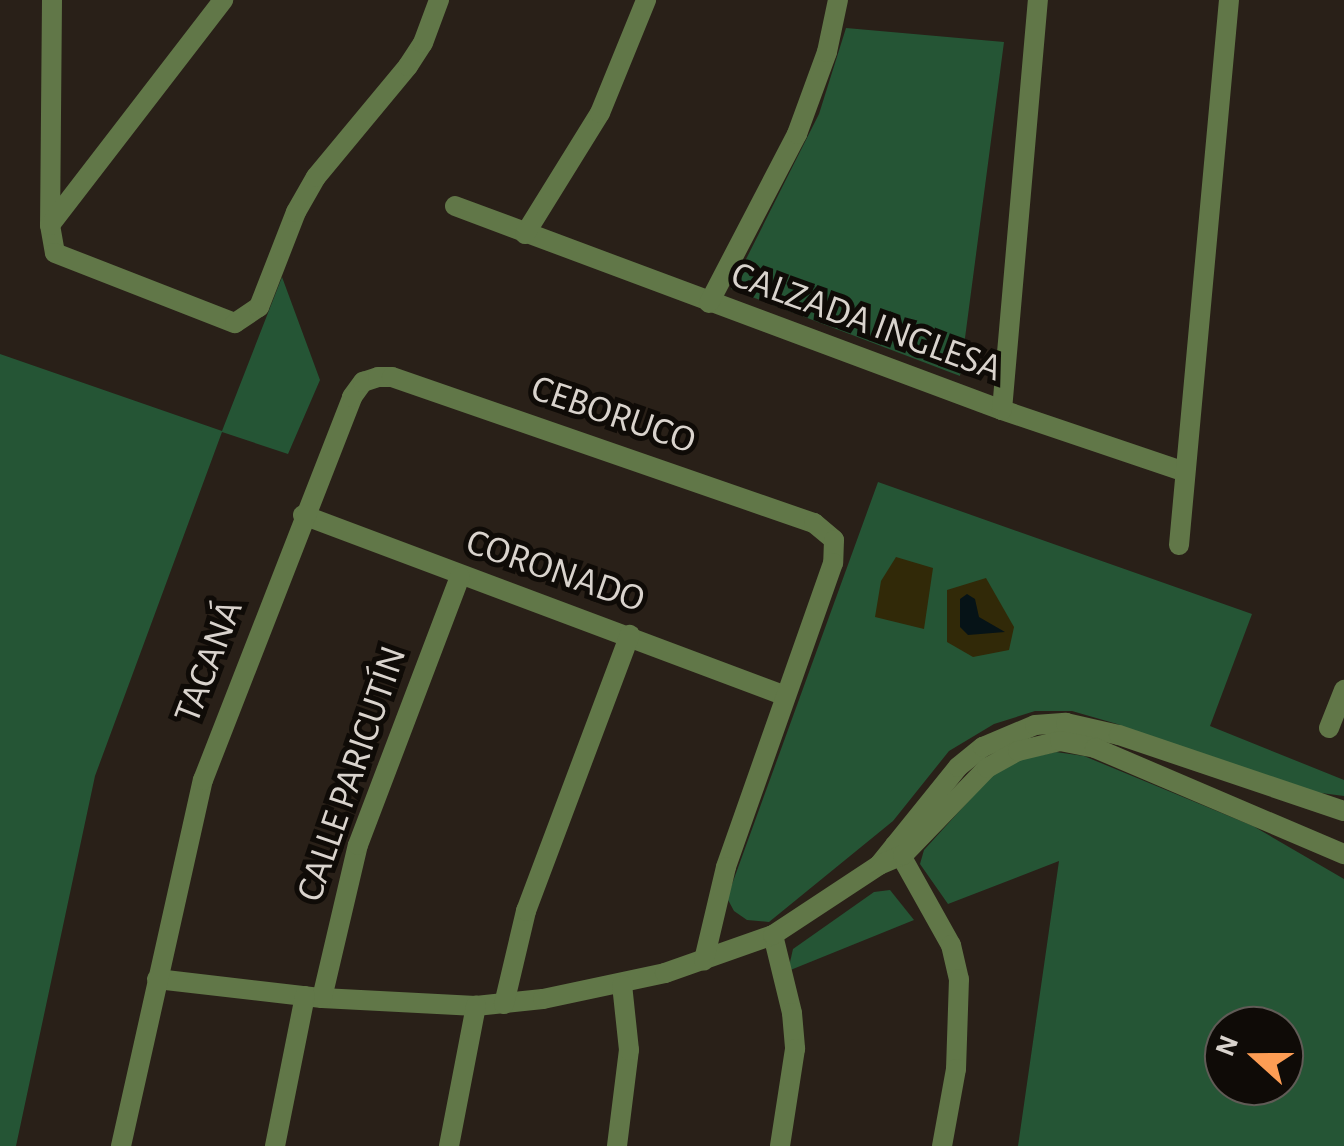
<!DOCTYPE html>
<html>
<head>
<meta charset="utf-8">
<style>
  body { margin:0 }
  #map { position:relative; width:1344px; height:1146px; overflow:hidden; background:#292018; font-family:"Alegreya Sans",sans-serif }
  div>[style] { position:absolute }
  [style*='--x'] { left:calc(var(--x)*1px); top:calc(var(--y)*1px); width:calc(var(--w)*1px); rotate:calc(var(--a)*1deg) }
  .green>* { inset:0; background:#255535 }
  .sand>* { inset:0; background:#312908 }
  .water>* { inset:0; background:#061317 }
  .minor>* { height:20px; margin:-10px; padding:0 10px; transform-origin:10px; border-radius:10px; background:#617748 }
  span { translate:-50% -50%; white-space:nowrap; text-align:center; line-height:1.15; -webkit-text-stroke:10px #0f0b07; paint-order:stroke }
  .street-label { font-size:38px; color:#d9d3cd }
  .north { position:absolute; left:1204px; top:1006px; width:100px; height:100px; box-sizing:border-box; background:#0f0b07; border:2px solid #605b56; border-radius:50%; rotate:291deg; font-size:28px; font-weight:700; line-height:40px; text-align:center; color:#d9d3cd }
  .north::after { content:''; display:block; margin:auto; width:35px; height:45px; background:#fd9d54; clip-path:polygon(50% 0,100% 100%,50% 72%,0 100%) }
</style>
</head>
<body>
<div id="map">
  <div class="green">
    <i style="clip-path:polygon(846px 28px,1004px 42px,960px 376px,731px 289px,819px 114px)"></i>
    <i style="clip-path:polygon(282px 277px,320px 380px,288px 454px,222px 432px,95px 776px,16px 1146px,0 1146px,0 354px,222px 431px)"></i>
    <i style="clip-path:polygon(878px 482px,1252px 614px,1210px 726px,1344px 780px,1344px 796px,1283px 788px,1117px 724px,1072px 711px,1035px 711px,994px 724px,949px 751px,893px 821px,769px 922px,747px 920px,734px 911px,727px 898px)"></i>
    <i style="clip-path:polygon(evenodd,1056px 752px,1084px 756px,1253px 826px,1344px 879px,1344px 1146px,1018px 1146px,1059px 861px,948px 904px,920px 864px,924px 850px,995px 772px,1018px 760px,1056px 752px,1224px 1026px,1284px 1026px,1284px 1086px,1224px 1086px,1224px 1026px)"></i>
    <i style="clip-path:polygon(890px 890px,914px 920px,788px 971px,793px 949px,874px 892px)"></i>
  </div>
  <div class="sand">
    <i style="clip-path:polygon(896px 557px,933px 568px,924px 629px,875px 617px,881px 581px)"></i>
    <i style="clip-path:polygon(986px 578px,1014px 627px,1009px 650px,973px 657px,947px 642px,947px 590px)"></i>
  </div>
  <div class="water">
    <i style="clip-path:polygon(967px 594px,975px 599px,979px 617px,1005px 632px,968px 635px,960px 627px,960px 599px)"></i>
  </div>
  <div class="minor">
    <i style="--x:52;--y:0;--w:225;--a:90.5"></i>
    <i style="--x:50;--y:225;--w:28;--a:80"></i>
    <i style="--x:55;--y:253;--w:193;--a:21.3"></i>
    <i style="--x:235;--y:323;--w:29;--a:-34"></i>
    <i style="--x:259;--y:307;--w:102;--a:-68.7"></i>
    <i style="--x:296;--y:212;--w:40;--a:-60.3"></i>
    <i style="--x:316;--y:177;--w:144;--a:-50.3"></i>
    <i style="--x:408;--y:66;--w:27;--a:-57"></i>
    <i style="--x:423;--y:43;--w:46;--a:-69.6"></i>
    <i style="--x:455;--y:206;--w:584;--a:20.45"></i>
    <i style="--x:1002;--y:410;--w:193;--a:18.7"></i>
    <i style="--x:50;--y:225;--w:284;--a:-52.4"></i>
    <i style="--x:525;--y:234;--w:142;--a:-58.2"></i>
    <i style="--x:600;--y:113;--w:122;--a:-67.8"></i>
    <i style="--x:709;--y:303;--w:191;--a:-62.5"></i>
    <i style="--x:797;--y:134;--w:87;--a:-69.9"></i>
    <i style="--x:827;--y:52;--w:53;--a:-78.1"></i>
    <i style="--x:1002;--y:410;--w:412;--a:-85"></i>
    <i style="--x:303;--y:515;--w:513;--a:20.56"></i>
    <i style="--x:1179;--y:545;--w:547;--a:-84.76"></i>
    <i style="--x:1329;--y:728;--w:41;--a:-68.5"></i>
    <i style="--x:895;--y:845;--w:115;--a:60.8"></i>
    <i style="--x:951;--y:945;--w:35;--a:77"></i>
    <i style="--x:959;--y:979;--w:90;--a:91.9"></i>
    <i style="--x:956;--y:1069;--w:78;--a:100.3"></i>
    <i style="--x:879;--y:865;--w:126;--a:-51.1"></i>
    <i style="--x:958;--y:767;--w:32;--a:-39"></i>
    <i style="--x:983;--y:747;--w:56;--a:-22.9"></i>
    <i style="--x:1035;--y:725;--w:31;--a:-4"></i>
    <i style="--x:1066;--y:723;--w:54;--a:12.8"></i>
    <i style="--x:1119;--y:735;--w:237;--a:18.7"></i>
    <i style="--x:773;--y:935;--w:80;--a:76.3"></i>
    <i style="--x:792;--y:1013;--w:36;--a:85"></i>
    <i style="--x:795;--y:1049;--w:98;--a:98.8"></i>
    <i style="--x:157;--y:979;--w:166;--a:6.6"></i>
    <i style="--x:322;--y:998;--w:154;--a:3"></i>
    <i style="--x:476;--y:1006;--w:67;--a:-6"></i>
    <i style="--x:543;--y:999;--w:125;--a:-12"></i>
    <i style="--x:665;--y:973;--w:114;--a:-19.4"></i>
    <i style="--x:773;--y:935;--w:127;--a:-33.4"></i>
    <i style="--x:879;--y:865;--w:26;--a:-23"></i>
    <i style="--x:903;--y:855;--w:121;--a:-46"></i>
    <i style="--x:987;--y:768;--w:35;--a:-29"></i>
    <i style="--x:1018;--y:751;--w:43;--a:-13.4"></i>
    <i style="--x:1060;--y:741;--w:36;--a:11"></i>
    <i style="--x:1095;--y:748;--w:271;--a:23.1"></i>
    <i style="--x:322;--y:998;--w:157;--a:-76.8"></i>
    <i style="--x:358;--y:845;--w:287;--a:-69.2"></i>
    <i style="--x:504;--y:1004;--w:96;--a:-76.7"></i>
    <i style="--x:526;--y:911;--w:295;--a:-69.4"></i>
    <i style="--x:121;--y:1146;--w:375;--a:-77.4"></i>
    <i style="--x:203;--y:780;--w:411;--a:-68.7"></i>
    <i style="--x:352;--y:397;--w:19;--a:-54"></i>
    <i style="--x:363;--y:382;--w:16;--a:-18"></i>
    <i style="--x:378;--y:377;--w:14;--a:0"></i>
    <i style="--x:392;--y:377;--w:447;--a:19.1"></i>
    <i style="--x:814;--y:523;--w:26;--a:40"></i>
    <i style="--x:834;--y:540;--w:23;--a:92"></i>
    <i style="--x:833;--y:563;--w:322;--a:109.4"></i>
    <i style="--x:726;--y:867;--w:96;--a:103.3"></i>
    <i style="--x:275;--y:1146;--w:153;--a:-78.7"></i>
    <i style="--x:449;--y:1146;--w:143;--a:-79.1"></i>
    <i style="--x:617;--y:1146;--w:97;--a:-82.9"></i>
    <i style="--x:629;--y:1050;--w:65;--a:-96.1"></i>
  </div>
  <div class="street-label">
    <span style="left:866px;top:323px;rotate:20deg">CALZADA INGLESA</span>
    <span style="left:613px;top:416px;rotate:19deg">CEBORUCO</span>
    <span style="left:555px;top:572px;rotate:19deg">CORONADO</span>
    <span style="left:210px;top:662px;rotate:-69deg">TACANÁ</span>
    <span style="left:353px;top:774px;rotate:-71deg">CALLE PARICUTÍN</span>
  </div>
  <div class="north">N</div>
</div>
</body>
</html>
